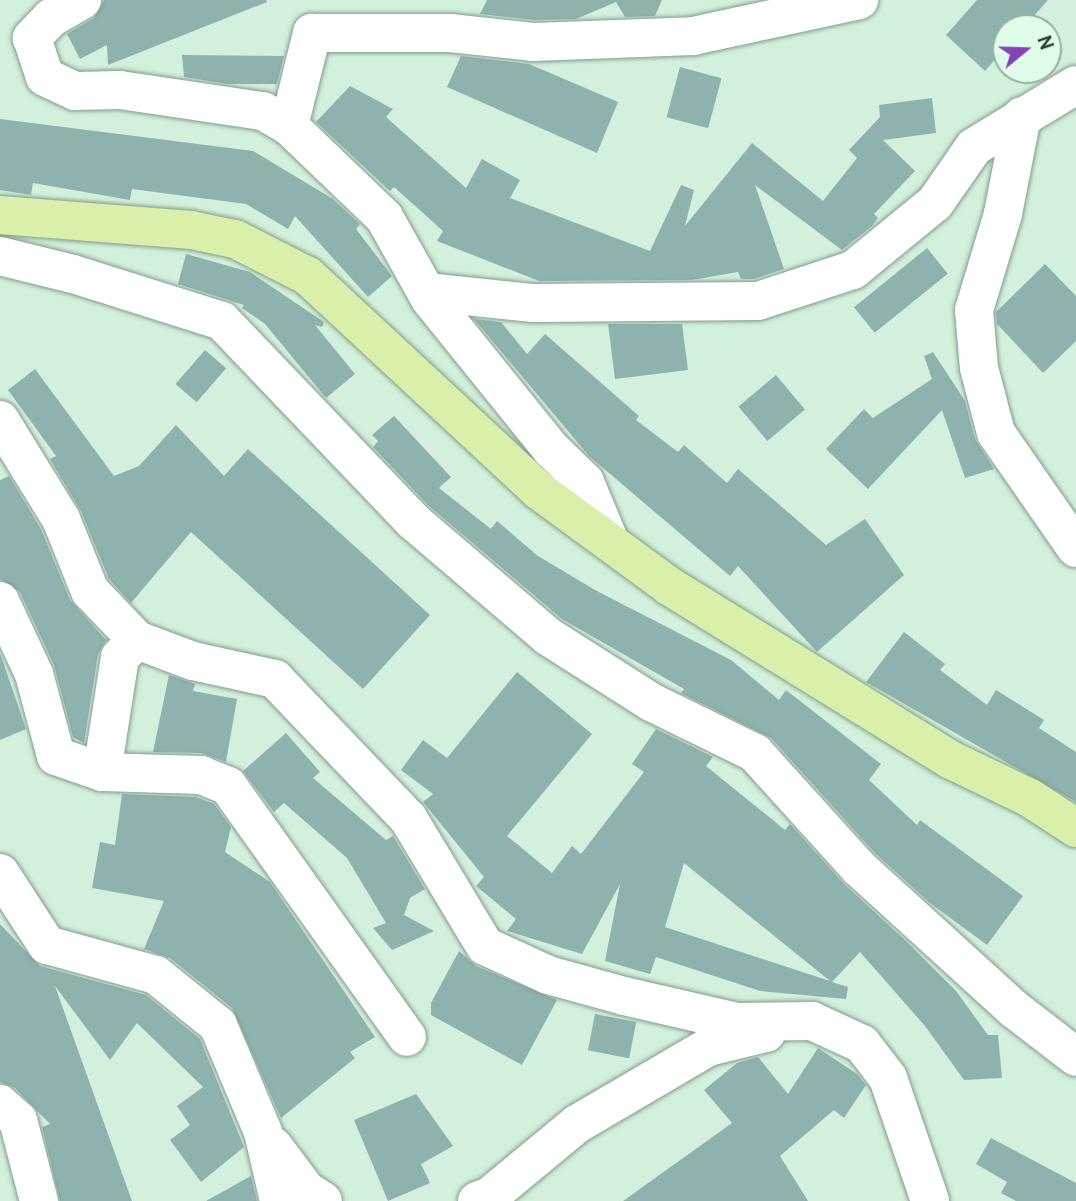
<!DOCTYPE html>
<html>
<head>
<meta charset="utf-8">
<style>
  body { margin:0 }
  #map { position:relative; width:1076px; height:1201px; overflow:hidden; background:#d3f0dc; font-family:Cabin,sans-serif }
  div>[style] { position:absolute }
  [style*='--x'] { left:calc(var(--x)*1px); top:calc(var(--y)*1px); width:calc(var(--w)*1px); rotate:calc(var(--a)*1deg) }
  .building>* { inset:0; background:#8eb3ae; transform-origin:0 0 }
  .roads { filter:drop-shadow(0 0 2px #829d8b) drop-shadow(0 0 2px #829d8b) }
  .minor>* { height:38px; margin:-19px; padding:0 19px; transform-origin:19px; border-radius:19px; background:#fff }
  .secondary>* { height:38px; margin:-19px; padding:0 19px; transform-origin:19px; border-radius:19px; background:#fff }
  .primary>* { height:38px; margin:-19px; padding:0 19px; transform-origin:19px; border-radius:19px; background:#d9efaa }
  span { translate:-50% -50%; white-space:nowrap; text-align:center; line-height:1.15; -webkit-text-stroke:6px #e0fde9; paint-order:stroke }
  .north { position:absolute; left:992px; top:14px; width:70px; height:70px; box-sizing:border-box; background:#e0fde9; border:2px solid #99afa0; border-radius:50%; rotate:71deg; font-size:19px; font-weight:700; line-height:28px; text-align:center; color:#2f3a32 }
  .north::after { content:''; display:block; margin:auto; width:24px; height:32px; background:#8543b8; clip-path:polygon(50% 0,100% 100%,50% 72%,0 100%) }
</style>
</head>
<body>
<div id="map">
  <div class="building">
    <i style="clip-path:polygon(104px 0,266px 0,267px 2px,108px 65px,107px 45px,80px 59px,67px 34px,94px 18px)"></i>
    <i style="clip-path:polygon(487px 0,662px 0,655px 16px,625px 17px,616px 2px,576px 19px,534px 20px,480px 14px)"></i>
    <i style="clip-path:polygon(977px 0,1048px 0,1023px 28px,1006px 28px,1006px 47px,985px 71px,946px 35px)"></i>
    <i style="clip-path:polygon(182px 55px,284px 56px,277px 84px,227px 84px,184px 77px)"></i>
    <i style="clip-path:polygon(461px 56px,529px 64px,618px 102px,597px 153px,447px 87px)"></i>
    <i style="left:680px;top:67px;width:43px;height:52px;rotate:15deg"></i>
    <i style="clip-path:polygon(350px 86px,393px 109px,386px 117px,466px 188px,482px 159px,520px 180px,510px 198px,650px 251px,681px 185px,694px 190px,685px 226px,752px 143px,823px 201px,857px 158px,849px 150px,880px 117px,879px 105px,932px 98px,936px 133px,883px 140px,915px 171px,874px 214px,878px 218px,872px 226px,842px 250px,755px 185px,784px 269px,754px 279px,741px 279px,738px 272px,692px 280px,539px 281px,437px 241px,443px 231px,394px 187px,390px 191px,316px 122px)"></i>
    <i style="clip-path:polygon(0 119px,253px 151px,333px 199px,360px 224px,356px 229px,392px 276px,368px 297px,295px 216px,288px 229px,246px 204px,132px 189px,130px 200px,33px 183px,31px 195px,0 190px)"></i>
    <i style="left:927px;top:248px;width:33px;height:94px;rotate:51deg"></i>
    <i style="clip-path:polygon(186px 254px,250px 272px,324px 322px,322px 327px,315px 325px,355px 374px,326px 398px,265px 324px,242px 308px,244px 305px,178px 284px)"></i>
    <i style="clip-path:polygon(1045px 264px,1076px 296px,1076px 341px,1043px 373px,997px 324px,996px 312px)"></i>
    <i style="clip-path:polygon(474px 319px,501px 322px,527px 354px,545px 334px,639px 416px,636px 420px,678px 452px,684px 445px,727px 483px,738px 469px,826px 545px,865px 519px,904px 575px,817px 652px,738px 566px,730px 576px,589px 456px)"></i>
    <i style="clip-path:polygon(608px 324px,682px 324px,688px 370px,615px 379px)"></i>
    <i style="left:205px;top:350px;width:28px;height:45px;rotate:41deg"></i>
    <i style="clip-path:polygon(933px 352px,965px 401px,975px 439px,994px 469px,965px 478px,942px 410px,868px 489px,826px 449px,864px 409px,873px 418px,932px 379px,924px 356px)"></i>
    <i style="clip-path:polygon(35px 369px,114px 476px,139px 466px,176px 425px,224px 476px,248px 449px,430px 615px,363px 689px,191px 532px,131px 603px,109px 579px,81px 511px,50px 459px,56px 456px,8px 390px)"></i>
    <i style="left:776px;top:375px;width:45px;height:49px;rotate:50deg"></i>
    <i style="clip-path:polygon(394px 416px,451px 477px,439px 488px,491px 529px,497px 521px,538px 556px,595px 590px,731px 660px,779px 700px,786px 690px,881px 764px,869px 780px,917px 825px,920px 820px,1023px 896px,987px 945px,930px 903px,875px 853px,771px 738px,681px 693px,684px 689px,562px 619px,428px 505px,373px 447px,378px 441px,372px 435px)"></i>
    <i style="clip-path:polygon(9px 476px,41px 529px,70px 600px,106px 640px,98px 654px,84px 743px,73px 737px,54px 665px,20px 592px,0 579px,0 480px)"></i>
    <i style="clip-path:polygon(904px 632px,945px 664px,940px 670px,987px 705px,996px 690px,1044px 720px,1039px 728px,1076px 752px,1076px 802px,866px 682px)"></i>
    <i style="clip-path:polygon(0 653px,26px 729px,0 740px)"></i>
    <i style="clip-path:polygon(evenodd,517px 672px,592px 734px,507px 836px,552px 873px,572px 846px,581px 854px,644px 772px,632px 764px,656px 729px,713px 757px,706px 766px,785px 830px,790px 824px,844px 884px,906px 941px,956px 991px,988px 1035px,998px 1035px,1002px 1078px,964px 1080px,925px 1026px,860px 952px,832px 982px,848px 987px,846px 999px,760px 991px,656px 957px,650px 974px,605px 961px,620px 884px,582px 954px,507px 931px,516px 919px,476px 886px,484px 877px,423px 802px,433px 794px,401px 770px,423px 740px,447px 758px,517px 672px,684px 863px,830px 981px,665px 927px,684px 863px)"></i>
    <i style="clip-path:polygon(169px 675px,195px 684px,193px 691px,237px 699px,226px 762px,202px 753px,153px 752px)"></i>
    <i style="clip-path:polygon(286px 733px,320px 772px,313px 778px,386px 840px,393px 836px,425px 889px,410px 898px,404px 915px,434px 931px,392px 950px,373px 928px,386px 923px,347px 858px,284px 803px,274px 812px,243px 771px)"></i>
    <i style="clip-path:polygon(122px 794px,196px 797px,214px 804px,231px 827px,225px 852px,270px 882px,375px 1037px,350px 1052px,355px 1058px,281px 1118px,232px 1008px,170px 958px,144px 949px,164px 901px,92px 888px,100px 842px,115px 845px)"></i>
    <i style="clip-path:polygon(0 924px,40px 966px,146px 995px,200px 1039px,244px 1147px,201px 1182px,170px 1140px,190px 1125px,177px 1106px,203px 1087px,137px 1023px,110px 1060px,55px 986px,132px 1201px,60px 1201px,42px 1127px,50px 1124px,15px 1088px,0 1082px)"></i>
    <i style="clip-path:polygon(459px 951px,476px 966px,557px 1000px,522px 1065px,431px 1015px,431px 1003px)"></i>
    <i style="left:595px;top:1014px;width:42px;height:37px;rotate:11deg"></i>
    <i style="clip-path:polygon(818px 1048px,857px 1074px,866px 1085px,844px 1118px,834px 1110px,780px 1156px,808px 1201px,623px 1201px,732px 1123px,704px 1090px,737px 1063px,758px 1057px,788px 1094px)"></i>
    <i style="clip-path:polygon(416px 1094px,453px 1146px,421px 1164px,430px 1183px,388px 1201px,354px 1120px)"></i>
    <i style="clip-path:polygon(991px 1138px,1076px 1183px,1076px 1201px,1016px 1201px,1001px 1193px,1007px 1182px,976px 1164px)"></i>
    <i style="clip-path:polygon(251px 1176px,257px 1201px,206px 1201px)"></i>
  </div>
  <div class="roads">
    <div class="minor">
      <i style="--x:1022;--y:116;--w:100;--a:101"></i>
      <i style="--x:1003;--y:214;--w:100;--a:106.8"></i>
      <i style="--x:974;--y:310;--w:58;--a:85.1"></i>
      <i style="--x:979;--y:368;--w:67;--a:75.3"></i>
      <i style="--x:996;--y:433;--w:140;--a:55.2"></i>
      <i style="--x:289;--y:126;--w:96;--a:-76.1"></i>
      <i style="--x:312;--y:33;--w:138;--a:0"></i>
      <i style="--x:450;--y:33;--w:83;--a:6.2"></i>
      <i style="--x:533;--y:42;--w:160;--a:-2.1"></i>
      <i style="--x:693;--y:36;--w:170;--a:-12.2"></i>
      <i style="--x:0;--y:256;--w:75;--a:13.9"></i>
      <i style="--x:73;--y:274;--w:156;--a:17.5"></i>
      <i style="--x:222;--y:321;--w:277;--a:46.3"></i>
      <i style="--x:413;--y:521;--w:179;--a:40.5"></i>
      <i style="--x:549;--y:637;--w:121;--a:32.5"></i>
      <i style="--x:651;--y:702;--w:116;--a:26.1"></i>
      <i style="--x:755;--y:753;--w:155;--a:47.9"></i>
      <i style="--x:859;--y:868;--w:210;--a:42.3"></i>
      <i style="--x:1014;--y:1009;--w:78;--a:37.7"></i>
      <i style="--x:426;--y:292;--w:108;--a:5.9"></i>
      <i style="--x:533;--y:303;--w:225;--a:-0.5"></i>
      <i style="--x:758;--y:301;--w:100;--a:-18.1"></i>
      <i style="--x:853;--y:270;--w:106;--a:-39.3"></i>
      <i style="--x:935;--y:203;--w:68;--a:-55.1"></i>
      <i style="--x:974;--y:147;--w:119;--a:-31.3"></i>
      <i style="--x:0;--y:420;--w:116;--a:58.4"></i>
      <i style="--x:61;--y:519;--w:78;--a:68.1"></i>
      <i style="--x:90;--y:591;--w:68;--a:46.2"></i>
      <i style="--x:137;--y:640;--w:60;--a:20.6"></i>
      <i style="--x:193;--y:661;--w:84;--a:12.4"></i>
      <i style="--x:275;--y:679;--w:192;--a:46.3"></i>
      <i style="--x:408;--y:818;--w:149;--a:59"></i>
      <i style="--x:485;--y:946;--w:69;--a:24.7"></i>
      <i style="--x:548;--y:975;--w:79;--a:15.4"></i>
      <i style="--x:624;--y:996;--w:116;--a:13"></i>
      <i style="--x:737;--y:1022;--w:75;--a:-0.8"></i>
      <i style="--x:812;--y:1021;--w:55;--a:24.7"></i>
      <i style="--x:862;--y:1044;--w:43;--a:52.6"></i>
      <i style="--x:888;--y:1078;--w:130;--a:71.1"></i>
      <i style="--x:0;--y:601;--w:81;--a:65"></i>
      <i style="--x:34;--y:674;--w:85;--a:75"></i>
      <i style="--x:56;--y:756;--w:49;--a:19.2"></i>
      <i style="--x:102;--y:772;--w:99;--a:1.7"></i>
      <i style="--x:201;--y:775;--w:29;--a:22"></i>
      <i style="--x:228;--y:786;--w:308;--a:54.5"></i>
      <i style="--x:102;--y:772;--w:116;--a:-81.1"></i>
      <i style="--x:120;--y:657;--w:24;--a:-45"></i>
      <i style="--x:0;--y:873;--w:86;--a:56.9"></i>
      <i style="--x:47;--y:945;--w:113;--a:15.4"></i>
      <i style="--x:156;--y:975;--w:80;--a:38.9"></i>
      <i style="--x:218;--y:1025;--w:116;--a:67.2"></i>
      <i style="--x:263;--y:1132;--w:71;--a:76.9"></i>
      <i style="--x:0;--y:1104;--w:24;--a:42"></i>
      <i style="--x:18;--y:1120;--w:84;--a:75.5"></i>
      <i style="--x:273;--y:1146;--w:55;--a:53.1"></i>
      <i style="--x:306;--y:1190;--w:20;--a:33"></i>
      <i style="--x:477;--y:1201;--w:14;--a:-21"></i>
      <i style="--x:490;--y:1196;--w:113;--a:-39.6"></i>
      <i style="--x:577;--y:1124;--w:152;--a:-30.4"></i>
      <i style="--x:708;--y:1047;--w:60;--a:-13.6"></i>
    </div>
    <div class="secondary">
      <i style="--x:82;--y:0;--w:36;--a:150"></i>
      <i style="--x:51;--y:18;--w:28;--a:134"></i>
      <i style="--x:32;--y:38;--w:41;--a:71.6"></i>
      <i style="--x:45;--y:77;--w:33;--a:25"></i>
      <i style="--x:75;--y:91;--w:45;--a:-1.3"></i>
      <i style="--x:120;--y:90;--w:145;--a:8.4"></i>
      <i style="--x:263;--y:111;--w:30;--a:30"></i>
      <i style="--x:289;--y:126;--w:132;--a:43.8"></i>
      <i style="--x:384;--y:217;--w:94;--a:60.7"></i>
      <i style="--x:430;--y:299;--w:193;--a:51.1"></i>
      <i style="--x:551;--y:449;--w:47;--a:44.1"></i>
      <i style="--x:585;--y:482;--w:63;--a:67.5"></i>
    </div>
    <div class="primary">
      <i style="--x:0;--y:215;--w:192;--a:4.5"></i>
      <i style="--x:191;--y:230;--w:45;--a:11.6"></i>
      <i style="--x:235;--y:239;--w:82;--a:26.9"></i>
      <i style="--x:308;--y:276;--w:314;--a:42.9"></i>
      <i style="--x:538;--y:490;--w:162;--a:36.2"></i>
      <i style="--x:669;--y:586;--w:331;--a:31.7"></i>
      <i style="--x:951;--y:760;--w:88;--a:25.7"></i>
      <i style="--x:1030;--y:798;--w:55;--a:33.1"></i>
    </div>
  </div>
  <div class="north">N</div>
</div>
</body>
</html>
